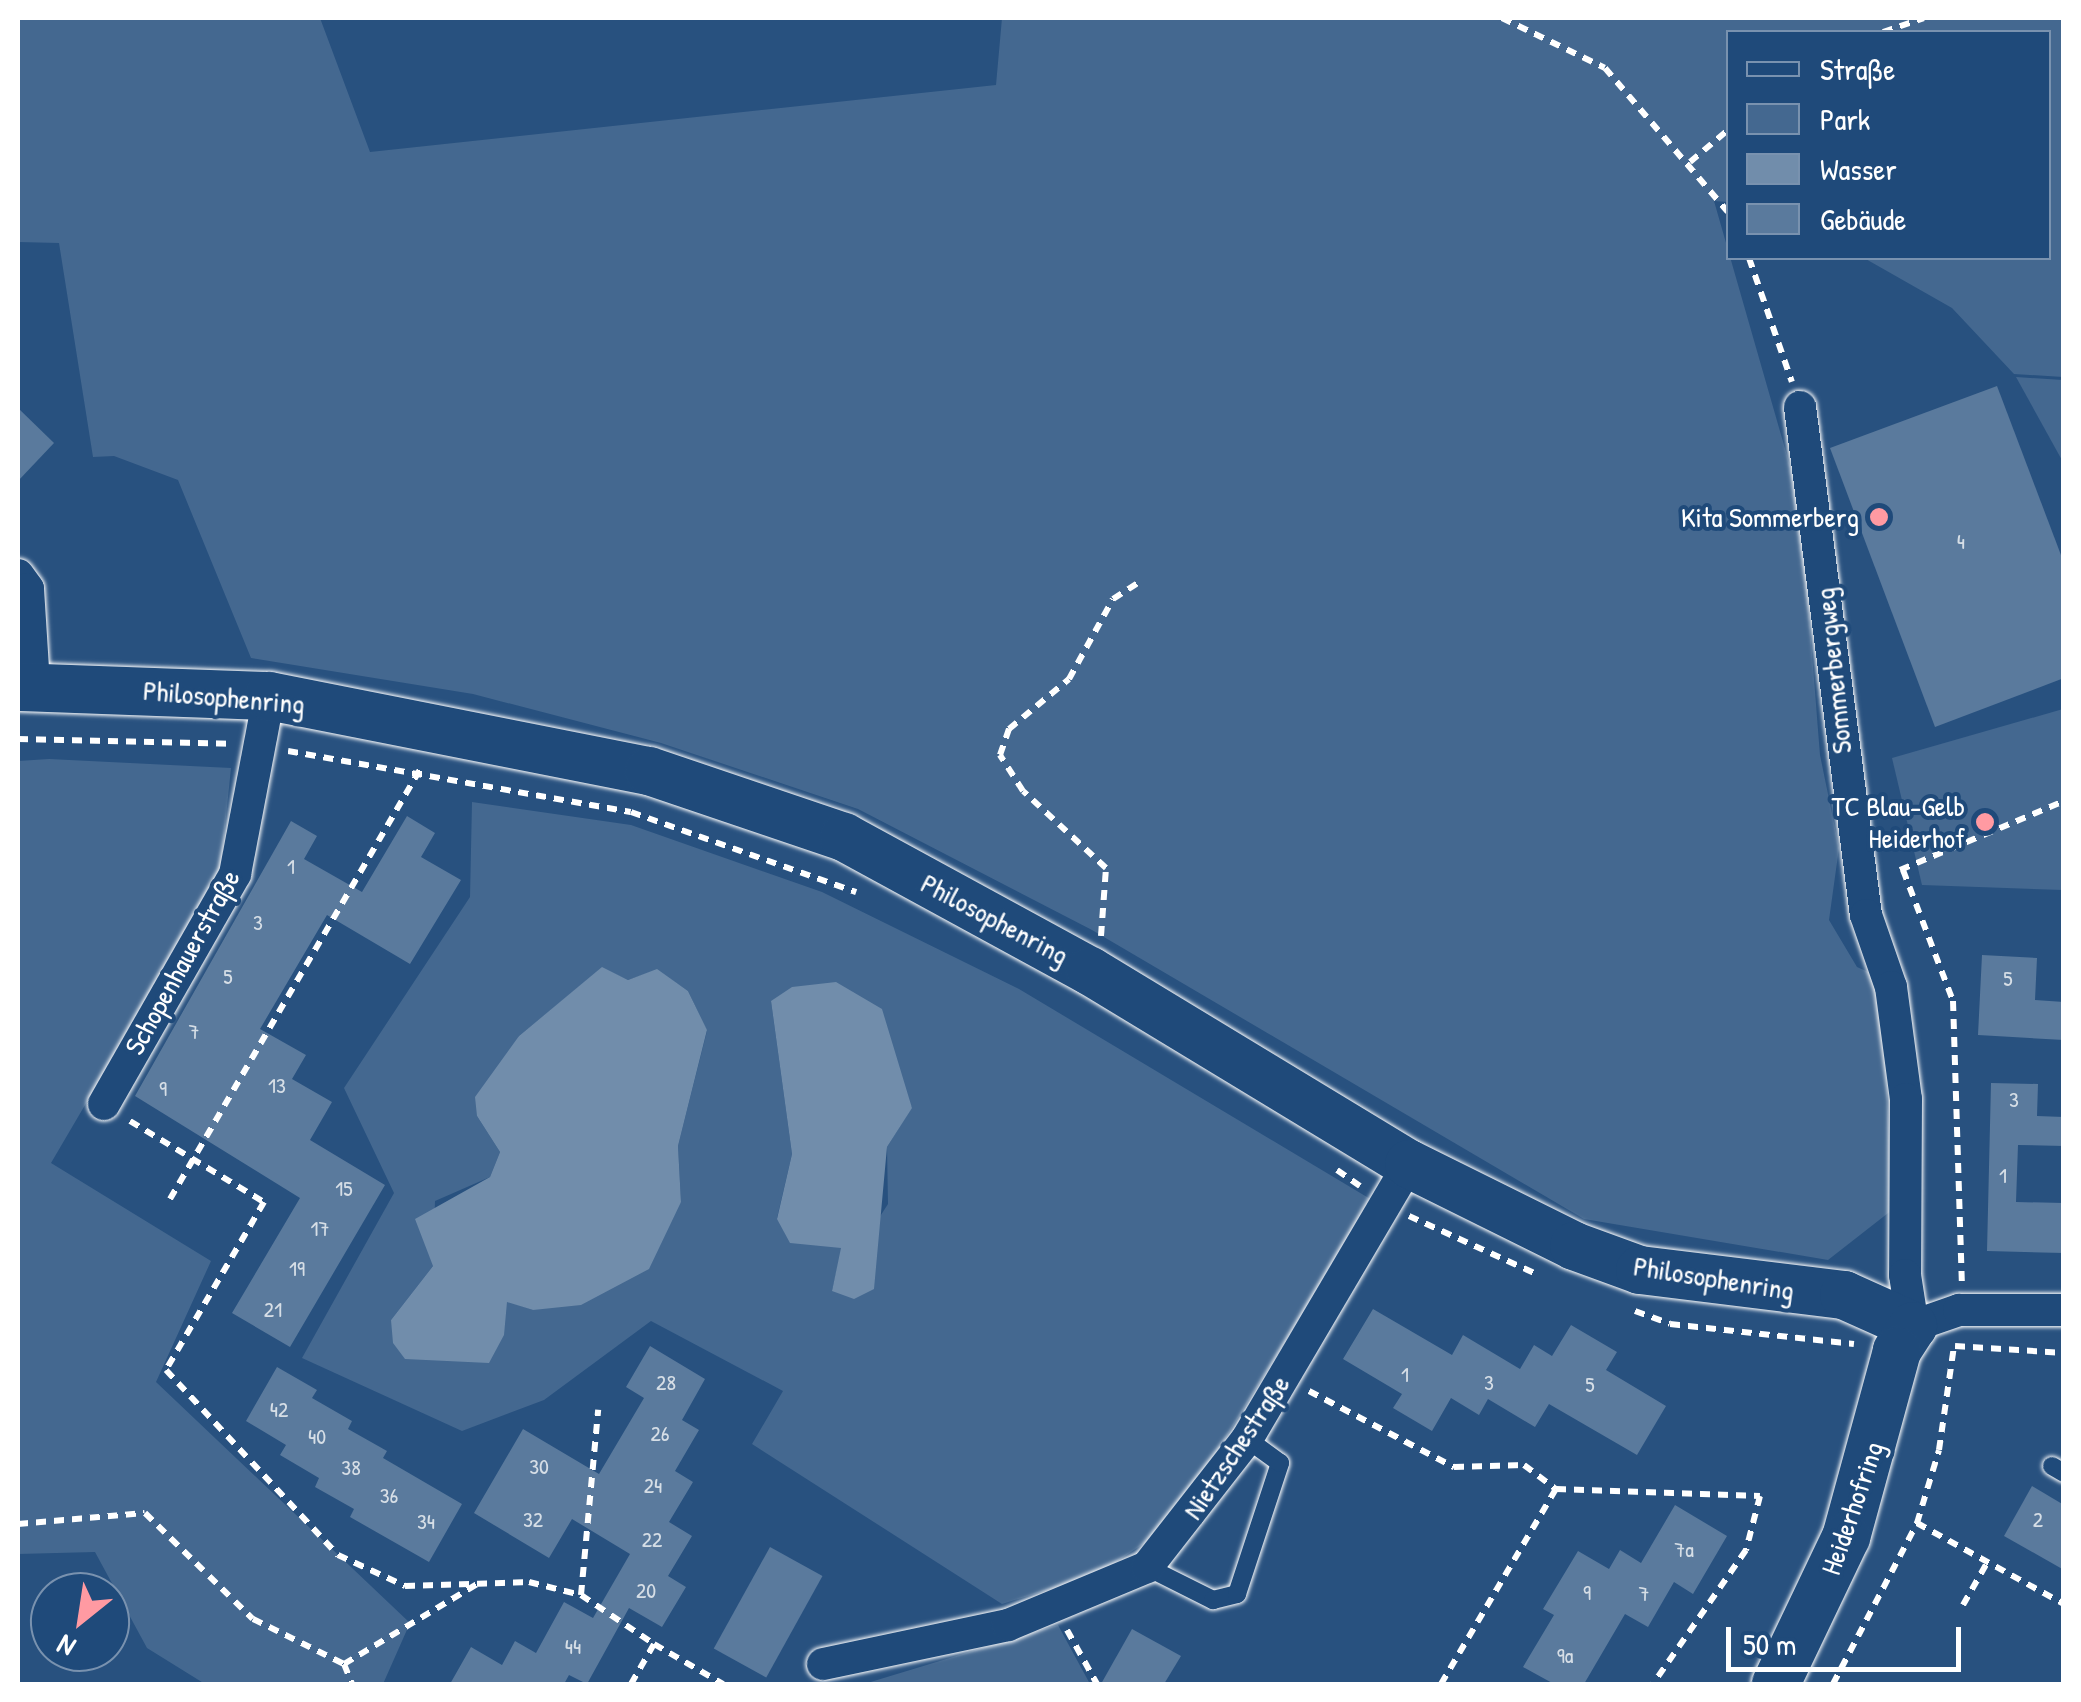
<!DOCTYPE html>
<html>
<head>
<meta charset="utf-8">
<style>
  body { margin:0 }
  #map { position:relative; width:2081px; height:1702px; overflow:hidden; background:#28517f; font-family:"Patrick Hand",sans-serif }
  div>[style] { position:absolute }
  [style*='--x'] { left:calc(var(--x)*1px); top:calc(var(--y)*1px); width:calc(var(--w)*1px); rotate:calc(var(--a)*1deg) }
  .green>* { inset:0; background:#446890 }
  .water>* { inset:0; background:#718dab }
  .building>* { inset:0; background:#5a7a9d; transform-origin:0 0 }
  .path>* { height:6px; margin-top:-3px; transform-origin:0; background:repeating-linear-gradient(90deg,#fff 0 10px,transparent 0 18px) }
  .roads { filter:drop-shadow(0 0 2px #fff) drop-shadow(0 0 2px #fff) }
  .lane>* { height:18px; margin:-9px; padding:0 9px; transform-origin:9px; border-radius:9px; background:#1f4a7a }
  .street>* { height:32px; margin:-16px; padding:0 16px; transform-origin:16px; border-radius:16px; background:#1f4a7a }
  .secondary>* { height:48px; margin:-24px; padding:0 24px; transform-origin:24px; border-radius:24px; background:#1f4a7a }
  .dots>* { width:28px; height:28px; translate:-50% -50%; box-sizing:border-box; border:5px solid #1f4a7a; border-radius:50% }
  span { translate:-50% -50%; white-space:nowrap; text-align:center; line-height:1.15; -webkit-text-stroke:8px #1f4a7a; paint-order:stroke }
  .number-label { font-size:22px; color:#d6dee6 }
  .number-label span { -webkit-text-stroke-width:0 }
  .poi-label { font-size:28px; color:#fff }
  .right { translate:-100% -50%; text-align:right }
  .street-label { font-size:28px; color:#fff }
  .frame { position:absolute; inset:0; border:20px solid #fff; pointer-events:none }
  .legend { position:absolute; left:1726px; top:30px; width:325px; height:230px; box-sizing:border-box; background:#1f4a7a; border:2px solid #7992af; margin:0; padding:12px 18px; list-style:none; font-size:30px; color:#fff }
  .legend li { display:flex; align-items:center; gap:20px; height:50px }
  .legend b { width:50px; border:2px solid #7992af }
  .north { position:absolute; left:30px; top:1572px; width:100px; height:100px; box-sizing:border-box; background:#1f4a7a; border:2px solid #7992af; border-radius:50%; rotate:210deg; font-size:28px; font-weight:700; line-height:40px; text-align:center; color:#fff }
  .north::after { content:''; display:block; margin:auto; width:35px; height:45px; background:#ff9aa2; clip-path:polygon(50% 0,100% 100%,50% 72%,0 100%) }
  .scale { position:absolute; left:1726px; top:1627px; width:235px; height:45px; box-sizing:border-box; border:5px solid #fff; border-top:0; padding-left:12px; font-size:30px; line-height:35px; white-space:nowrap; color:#fff; -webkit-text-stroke:8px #1f4a7a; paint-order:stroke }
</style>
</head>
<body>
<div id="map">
  <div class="green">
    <i style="clip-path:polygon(18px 18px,320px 18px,370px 152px,996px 85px,1002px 18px,2063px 18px,2063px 377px,2014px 374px,1952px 308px,1864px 258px,2048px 258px,2048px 32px,1728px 32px,1728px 202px,1714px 201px,1800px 501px,1820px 755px,1839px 848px,1829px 920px,1857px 967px,1882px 978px,1892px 1210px,1828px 1260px,1584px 1219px,1092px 930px,858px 809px,661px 743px,473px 694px,251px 658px,178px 480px,114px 456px,93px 457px,59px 243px,18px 242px)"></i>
    <i style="clip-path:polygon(2016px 377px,2063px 380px,2063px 462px)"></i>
    <i style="clip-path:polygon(2063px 709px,2063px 890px,1922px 885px,1892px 758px)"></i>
    <i style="clip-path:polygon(49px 759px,231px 768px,220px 875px,51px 1163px,211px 1261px,156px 1382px,410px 1623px,383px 1684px,205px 1684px,147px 1648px,95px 1552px,18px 1554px,18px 761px)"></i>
    <i style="clip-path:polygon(evenodd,472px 802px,631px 825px,822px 892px,1019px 989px,1372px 1200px,1172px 1525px,1096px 1575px,1002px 1604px,752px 1444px,783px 1391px,651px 1321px,544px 1400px,462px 1431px,302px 1358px,394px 1193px,344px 1088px,470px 897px,472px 802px,602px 968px,628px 980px,657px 970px,688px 991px,707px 1031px,678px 1146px,681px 1202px,533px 1310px,507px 1301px,500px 1311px,391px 1320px,433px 1266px,435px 1201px,490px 1177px,500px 1152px,477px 1116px,519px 1036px,602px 968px,472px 802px,771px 1001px,912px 1107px,887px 1147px,888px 1204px,832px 1291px,842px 1248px,777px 1218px,792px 1154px,771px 1001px)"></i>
    <i style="clip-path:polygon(1058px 1625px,1090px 1684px,863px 1684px,864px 1684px)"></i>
  </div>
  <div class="water">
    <i style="clip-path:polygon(602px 967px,628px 980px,657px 969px,688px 991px,707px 1030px,678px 1146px,681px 1202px,649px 1269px,581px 1305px,533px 1310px,507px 1302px,504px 1335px,489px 1363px,405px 1359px,393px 1343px,391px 1320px,433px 1266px,415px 1219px,490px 1177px,500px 1152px,477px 1116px,475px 1097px,519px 1036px)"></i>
    <i style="clip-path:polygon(836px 982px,882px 1009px,912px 1108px,887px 1147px,874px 1289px,854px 1299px,832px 1291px,841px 1248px,790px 1243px,777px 1219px,792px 1154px,771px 1001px,792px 987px)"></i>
  </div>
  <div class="building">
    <i style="clip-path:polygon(1997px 386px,2064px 563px,2064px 678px,1935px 727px,1830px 448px)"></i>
    <i style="clip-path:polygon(18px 408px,54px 443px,18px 481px)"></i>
    <i style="clip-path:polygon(407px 816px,435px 833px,421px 857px,461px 880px,410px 964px,327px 915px,260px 1029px,306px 1055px,292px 1079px,332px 1102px,310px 1140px,385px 1185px,290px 1347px,232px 1313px,300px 1198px,135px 1096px,291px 821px,317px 836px,304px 859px,362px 892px)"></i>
    <i style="clip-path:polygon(1982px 955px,2037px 958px,2035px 1000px,2064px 1002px,2064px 1040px,1978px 1035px)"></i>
    <i style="clip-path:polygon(1991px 1083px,2038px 1084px,2037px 1116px,2064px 1117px,2064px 1146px,2018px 1145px,2016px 1202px,2064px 1203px,2064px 1253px,1987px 1251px)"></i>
    <i style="clip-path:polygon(1373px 1309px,1452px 1355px,1463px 1335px,1520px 1369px,1534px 1345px,1552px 1356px,1571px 1325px,1617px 1352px,1606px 1370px,1666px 1406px,1637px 1455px,1549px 1404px,1535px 1427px,1488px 1399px,1479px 1415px,1451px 1398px,1432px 1431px,1393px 1408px,1402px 1394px,1343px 1359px)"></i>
    <i style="clip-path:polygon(650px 1346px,705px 1379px,682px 1420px,699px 1430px,675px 1471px,693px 1482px,669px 1522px,692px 1536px,668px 1576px,686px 1587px,662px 1627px,629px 1608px,587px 1684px,569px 1675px,564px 1684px,450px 1684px,471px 1647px,502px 1665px,515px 1641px,536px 1653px,564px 1602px,593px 1618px,630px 1554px,572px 1519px,549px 1558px,474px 1513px,523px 1429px,599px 1474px,644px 1398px,626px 1387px)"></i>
    <i style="clip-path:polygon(277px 1367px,317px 1390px,312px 1398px,352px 1421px,348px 1429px,387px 1451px,383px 1458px,462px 1504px,429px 1562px,350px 1517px,354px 1509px,315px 1487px,319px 1478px,280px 1455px,286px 1445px,246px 1421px)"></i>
    <i style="clip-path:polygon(2032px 1486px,2064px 1505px,2064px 1570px,2004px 1536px)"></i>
    <i style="clip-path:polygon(1675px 1505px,1727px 1536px,1693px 1594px,1674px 1582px,1648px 1627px,1625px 1614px,1584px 1684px,1554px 1684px,1523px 1667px,1554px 1615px,1543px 1609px,1578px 1551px,1609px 1569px,1620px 1550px,1641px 1563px)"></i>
    <i style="left:770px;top:1547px;width:60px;height:116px;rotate:29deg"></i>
    <i style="clip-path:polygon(1132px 1629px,1181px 1656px,1164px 1684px,1101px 1684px)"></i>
  </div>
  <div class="path">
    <i style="--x:1502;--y:18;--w:114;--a:25.9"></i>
    <i style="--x:1605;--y:68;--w:189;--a:49.5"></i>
    <i style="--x:1883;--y:32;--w:43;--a:-18.9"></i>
    <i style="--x:1690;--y:162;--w:50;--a:-40.1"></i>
    <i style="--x:1749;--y:258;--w:131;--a:70.9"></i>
    <i style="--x:18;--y:739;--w:213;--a:1.3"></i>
    <i style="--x:288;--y:751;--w:348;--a:10.1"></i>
    <i style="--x:631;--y:812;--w:239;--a:19.6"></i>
    <i style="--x:1900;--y:870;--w:178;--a:-22.8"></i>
    <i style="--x:1903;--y:870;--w:140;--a:69.1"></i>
    <i style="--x:1953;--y:1001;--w:283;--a:88.2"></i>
    <i style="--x:1101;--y:936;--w:68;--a:-85.8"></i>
    <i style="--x:1106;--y:868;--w:113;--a:-137.1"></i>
    <i style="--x:1023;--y:791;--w:43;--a:-122.6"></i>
    <i style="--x:1000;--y:755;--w:28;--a:-71"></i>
    <i style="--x:1009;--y:729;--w:78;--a:-39.8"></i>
    <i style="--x:1069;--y:679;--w:91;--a:-61.2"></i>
    <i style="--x:1113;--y:599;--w:30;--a:-33"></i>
    <i style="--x:130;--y:1121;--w:157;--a:31.2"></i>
    <i style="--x:264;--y:1202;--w:194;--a:120.3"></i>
    <i style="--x:166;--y:1370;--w:253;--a:47.1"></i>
    <i style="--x:338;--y:1555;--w:74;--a:24.8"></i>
    <i style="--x:405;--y:1586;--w:124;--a:-1.8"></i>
    <i style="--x:529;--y:1582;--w:54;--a:14"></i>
    <i style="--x:581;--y:1595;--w:88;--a:33.9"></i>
    <i style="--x:1337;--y:1170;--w:28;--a:35"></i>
    <i style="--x:170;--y:1199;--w:499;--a:-59.8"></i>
    <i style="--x:1409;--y:1216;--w:137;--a:24.5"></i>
    <i style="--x:1635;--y:1311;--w:37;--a:20"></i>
    <i style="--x:1670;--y:1324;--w:185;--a:6.2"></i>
    <i style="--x:1955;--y:1346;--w:109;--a:3.7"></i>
    <i style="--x:1309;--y:1391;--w:164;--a:27.7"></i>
    <i style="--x:1454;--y:1467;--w:70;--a:-1.6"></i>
    <i style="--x:1524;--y:1465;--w:40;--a:37"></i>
    <i style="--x:1917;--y:1523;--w:168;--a:28.9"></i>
    <i style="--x:18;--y:1524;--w:127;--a:-5"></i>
    <i style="--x:145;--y:1513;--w:151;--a:44.5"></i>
    <i style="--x:253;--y:1619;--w:102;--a:26.3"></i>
    <i style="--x:344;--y:1664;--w:157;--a:-31"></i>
    <i style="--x:581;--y:1595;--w:186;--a:-84.7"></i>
    <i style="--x:1963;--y:1605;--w:48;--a:-60.3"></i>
    <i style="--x:1067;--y:1630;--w:62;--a:60.9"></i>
    <i style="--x:344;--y:1664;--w:22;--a:68"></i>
    <i style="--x:631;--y:1684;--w:46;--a:-60.1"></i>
    <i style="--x:654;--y:1644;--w:80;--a:30.1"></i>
    <i style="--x:1441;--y:1684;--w:226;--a:-59.5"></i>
    <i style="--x:1556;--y:1489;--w:204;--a:2"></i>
    <i style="--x:1760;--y:1496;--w:56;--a:104.5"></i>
    <i style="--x:1746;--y:1550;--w:163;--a:124.8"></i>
    <i style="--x:1833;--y:1684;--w:182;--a:-62.4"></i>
    <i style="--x:1917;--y:1523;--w:76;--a:-73.2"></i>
    <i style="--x:1939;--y:1450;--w:105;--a:-81.8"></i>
  </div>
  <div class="roads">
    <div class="lane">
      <i style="--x:2052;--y:1466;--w:14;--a:30"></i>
      <i style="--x:1147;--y:1567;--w:74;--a:26.6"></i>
      <i style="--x:1213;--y:1600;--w:25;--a:-14"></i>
      <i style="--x:1237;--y:1594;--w:138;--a:-71.8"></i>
      <i style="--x:1280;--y:1463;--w:41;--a:-144"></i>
    </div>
    <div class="street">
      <i style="--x:1800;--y:407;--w:512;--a:82.6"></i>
      <i style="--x:1866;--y:915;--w:76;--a:70.9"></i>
      <i style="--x:1891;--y:987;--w:113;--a:82.4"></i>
      <i style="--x:1906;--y:1099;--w:176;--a:90.3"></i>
      <i style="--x:1905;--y:1275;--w:52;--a:81.1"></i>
      <i style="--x:1913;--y:1326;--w:49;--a:-19.2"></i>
      <i style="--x:1959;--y:1310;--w:105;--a:0"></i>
      <i style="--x:18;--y:575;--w:17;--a:54"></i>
      <i style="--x:28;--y:589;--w:96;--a:86.4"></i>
      <i style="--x:104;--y:1104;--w:265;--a:-60.3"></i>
      <i style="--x:235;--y:874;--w:181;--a:-79.2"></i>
      <i style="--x:823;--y:1664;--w:189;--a:-11.9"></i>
      <i style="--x:1008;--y:1625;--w:151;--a:-22.6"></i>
      <i style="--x:1147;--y:1567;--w:162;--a:-52"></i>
      <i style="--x:1247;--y:1439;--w:319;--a:-59.5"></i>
    </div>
    <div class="secondary">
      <i style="--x:18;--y:687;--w:251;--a:2.1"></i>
      <i style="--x:269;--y:696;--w:387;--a:11.2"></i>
      <i style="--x:649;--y:771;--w:206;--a:18.7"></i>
      <i style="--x:844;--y:837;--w:280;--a:28.6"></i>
      <i style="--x:1090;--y:971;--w:373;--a:31.2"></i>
      <i style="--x:1409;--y:1164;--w:184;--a:26.4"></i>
      <i style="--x:1574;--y:1246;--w:70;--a:20"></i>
      <i style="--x:1640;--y:1270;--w:206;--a:7"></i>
      <i style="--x:1844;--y:1295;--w:76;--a:24.2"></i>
      <i style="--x:1913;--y:1326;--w:30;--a:123"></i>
      <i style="--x:1897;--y:1351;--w:193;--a:105.3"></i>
      <i style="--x:1846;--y:1537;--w:163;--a:115.5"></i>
    </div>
  </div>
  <div class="dots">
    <i style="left:1879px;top:517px;background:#ff9aa2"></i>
    <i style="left:1985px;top:822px;background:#ff9aa2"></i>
  </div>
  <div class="number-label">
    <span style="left:1961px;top:542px">4</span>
    <span style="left:291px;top:867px">1</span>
    <span style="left:258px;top:923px">3</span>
    <span style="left:228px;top:977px">5</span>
    <span style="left:2008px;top:979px">5</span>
    <span style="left:194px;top:1032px">7</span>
    <span style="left:277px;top:1086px">13</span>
    <span style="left:163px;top:1089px">9</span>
    <span style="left:2014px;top:1100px">3</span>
    <span style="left:2003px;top:1176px">1</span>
    <span style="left:344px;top:1189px">15</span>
    <span style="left:320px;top:1229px">17</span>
    <span style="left:297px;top:1269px">19</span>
    <span style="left:273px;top:1310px">21</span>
    <span style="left:1405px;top:1375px">1</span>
    <span style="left:666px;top:1383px">28</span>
    <span style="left:1489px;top:1383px">3</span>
    <span style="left:1590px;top:1385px">5</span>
    <span style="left:279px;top:1410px">42</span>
    <span style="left:660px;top:1434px">26</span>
    <span style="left:317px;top:1437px">40</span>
    <span style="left:539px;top:1467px">30</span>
    <span style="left:351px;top:1468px">38</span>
    <span style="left:653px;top:1486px">24</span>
    <span style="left:389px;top:1496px">36</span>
    <span style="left:533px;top:1520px">32</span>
    <span style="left:2038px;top:1520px">2</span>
    <span style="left:426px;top:1522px">34</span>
    <span style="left:652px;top:1540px">22</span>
    <span style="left:1684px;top:1550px">7a</span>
    <span style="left:646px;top:1591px">20</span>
    <span style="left:1587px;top:1593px">9</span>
    <span style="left:1644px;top:1594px">7</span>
    <span style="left:573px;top:1647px">44</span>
    <span style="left:1565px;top:1656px">9a</span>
  </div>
  <div class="poi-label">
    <span class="right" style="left:1859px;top:517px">Kita Sommerberg</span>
    <span class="right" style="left:1965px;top:822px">TC Blau-Gelb<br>Heiderhof</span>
  </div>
  <div class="street-label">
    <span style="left:1833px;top:671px;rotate:-96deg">Sommerbergweg</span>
    <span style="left:224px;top:697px;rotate:5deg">Philosophenring</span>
    <span style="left:995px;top:919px;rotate:28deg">Philosophenring</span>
    <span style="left:182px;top:962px;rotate:-61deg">Schopenhauerstraße</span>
    <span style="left:1714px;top:1278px;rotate:9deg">Philosophenring</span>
    <span style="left:1236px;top:1447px;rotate:-56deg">Nietzschestraße</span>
    <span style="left:1852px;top:1508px;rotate:-71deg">Heiderhofring</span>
  </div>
  <div class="frame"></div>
  <ul class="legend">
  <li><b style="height:12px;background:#1f4a7a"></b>Straße</li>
  <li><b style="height:28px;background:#446890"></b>Park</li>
  <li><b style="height:28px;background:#718dab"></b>Wasser</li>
  <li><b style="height:28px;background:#5a7a9d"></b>Gebäude</li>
  </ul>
  <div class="north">N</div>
  <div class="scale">50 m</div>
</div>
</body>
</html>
